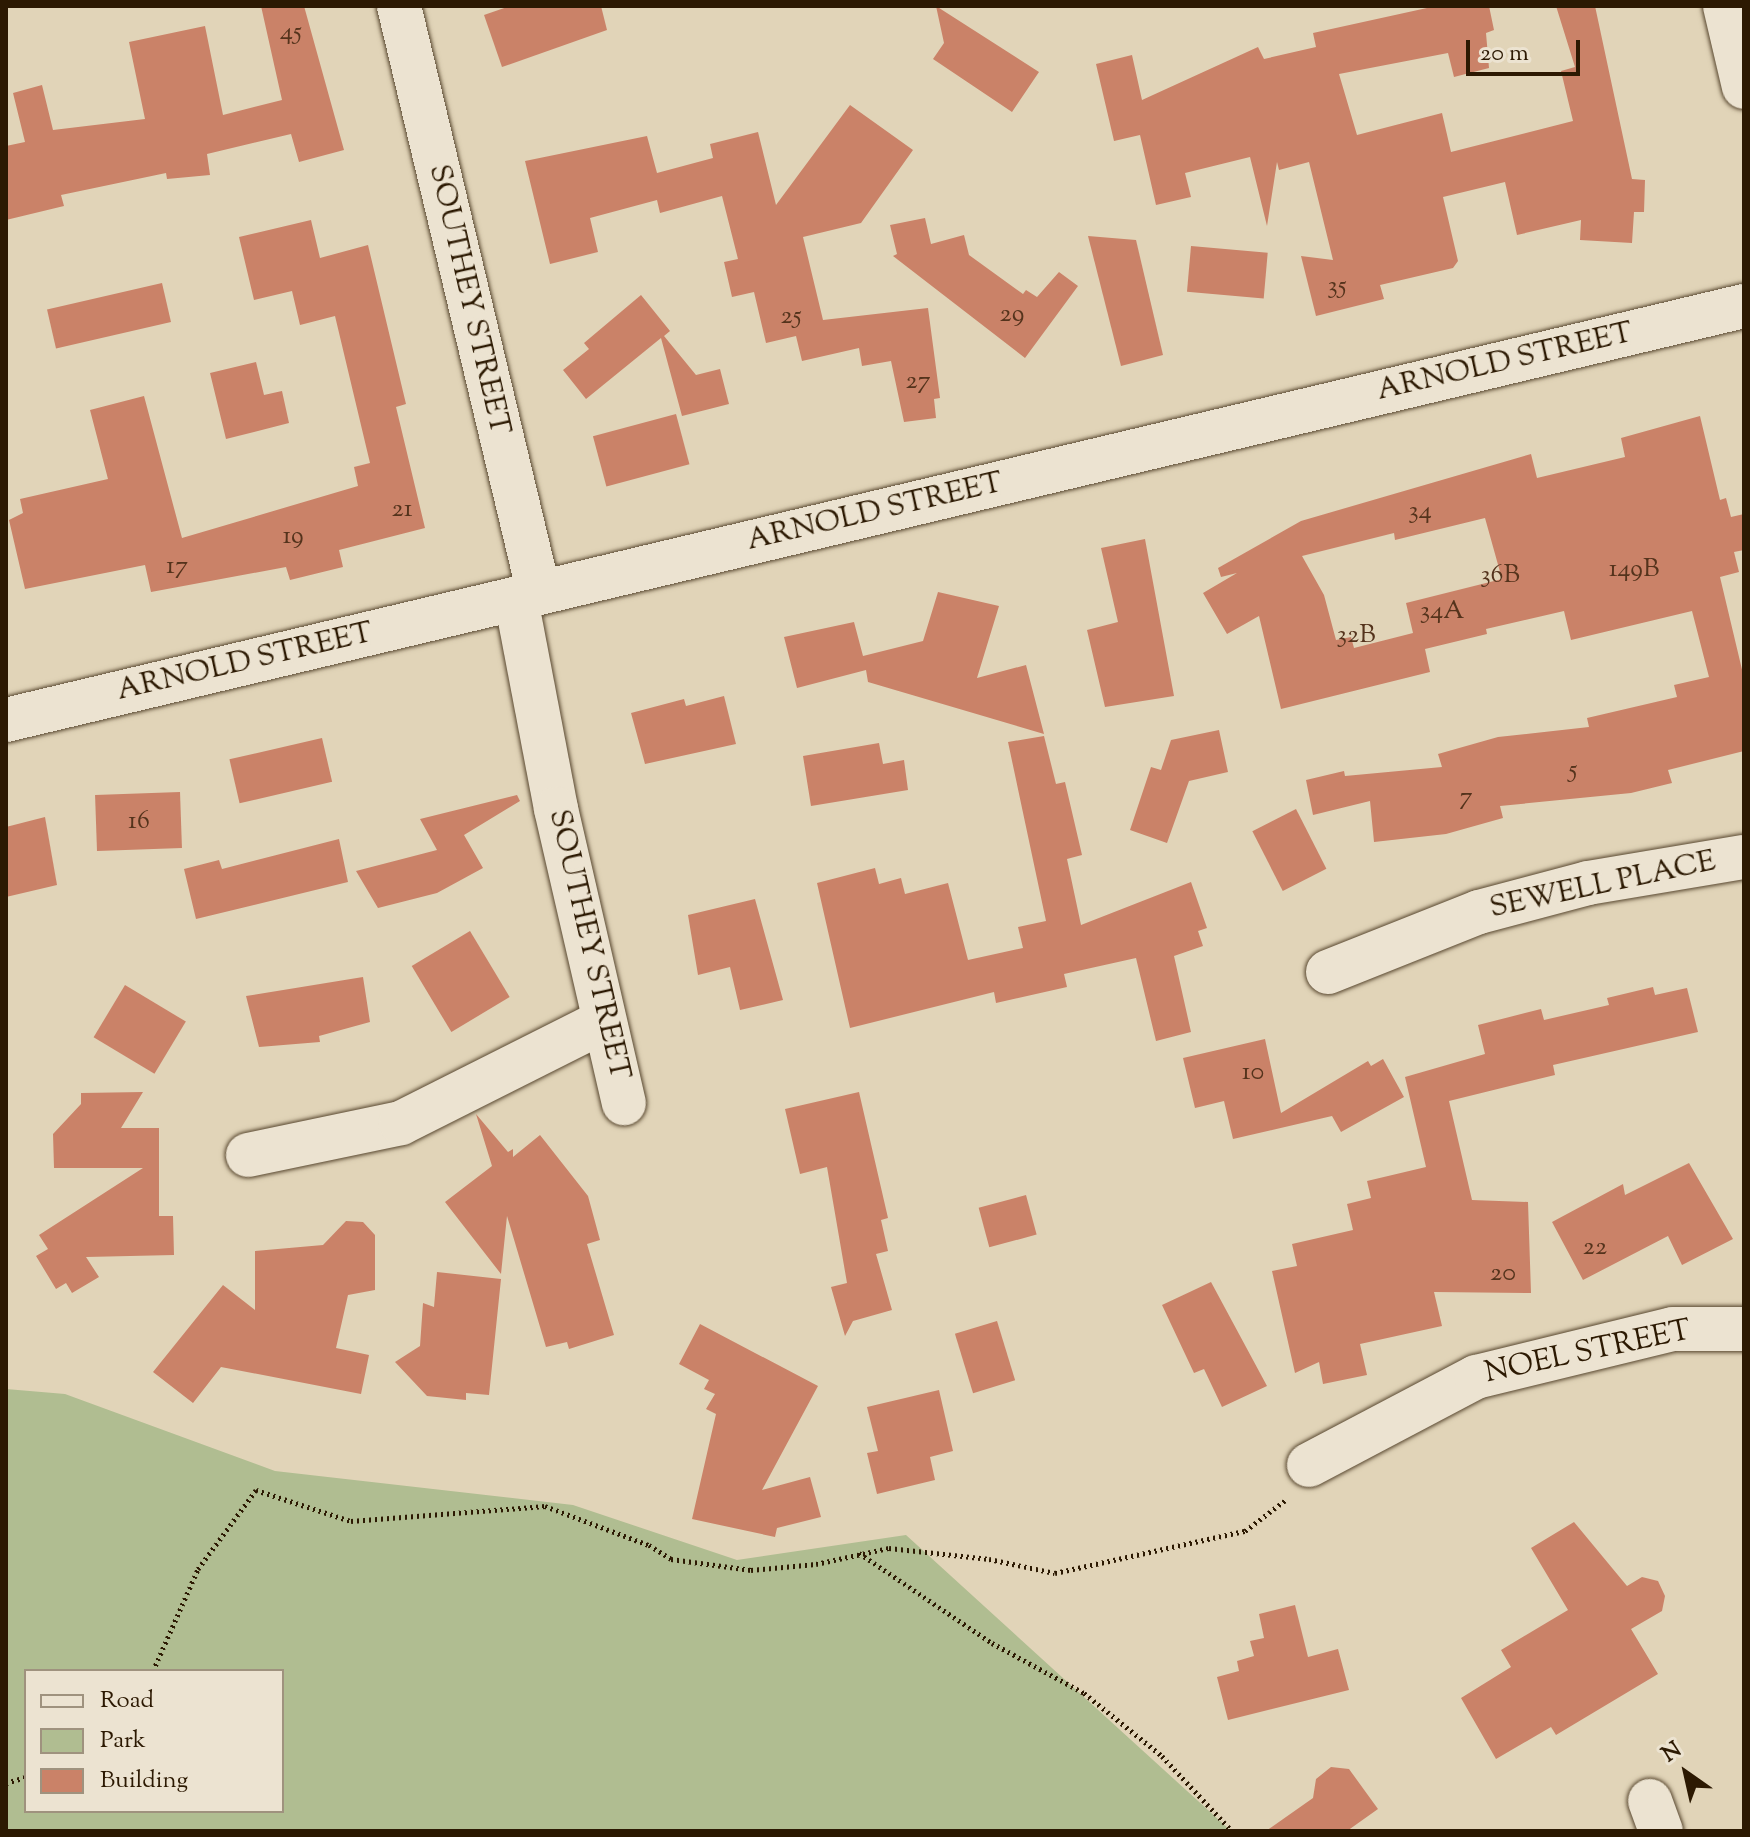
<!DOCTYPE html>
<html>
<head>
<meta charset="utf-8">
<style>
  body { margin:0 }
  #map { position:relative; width:1750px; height:1837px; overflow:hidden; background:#e1d4b8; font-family:"Sorts Mill Goudy",serif }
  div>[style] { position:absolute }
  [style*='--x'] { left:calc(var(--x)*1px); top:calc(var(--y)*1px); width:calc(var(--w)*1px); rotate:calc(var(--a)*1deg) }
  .green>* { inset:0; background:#b0bd91 }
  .building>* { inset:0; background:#ca8268; transform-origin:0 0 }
  .path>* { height:5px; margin-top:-2.5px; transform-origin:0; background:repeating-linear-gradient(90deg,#2c1902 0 2px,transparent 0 6px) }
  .roads { filter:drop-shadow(0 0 2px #594830) drop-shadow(0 0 2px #594830) }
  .street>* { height:44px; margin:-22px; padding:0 22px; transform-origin:22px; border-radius:22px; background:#ece3d1 }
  span { translate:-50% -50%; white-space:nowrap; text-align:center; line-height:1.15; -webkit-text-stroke:6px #ece3d1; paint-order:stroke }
  .number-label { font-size:26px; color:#54331c }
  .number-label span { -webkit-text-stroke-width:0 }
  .street-label { font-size:30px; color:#2c1902 }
  .frame { position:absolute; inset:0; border:8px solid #2c1902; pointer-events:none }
  .legend { position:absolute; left:24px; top:1669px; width:260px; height:144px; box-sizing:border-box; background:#ece3d1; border:2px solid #9f927e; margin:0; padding:10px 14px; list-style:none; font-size:24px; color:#2c1902 }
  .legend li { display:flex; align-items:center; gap:16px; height:40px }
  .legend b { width:40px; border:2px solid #9f927e }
  .north { position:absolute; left:1646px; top:1733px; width:80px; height:80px; -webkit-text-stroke:6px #ece3d1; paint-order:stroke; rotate:326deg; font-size:22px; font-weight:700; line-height:32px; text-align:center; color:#2c1902 }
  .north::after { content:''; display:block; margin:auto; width:28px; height:36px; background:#2c1902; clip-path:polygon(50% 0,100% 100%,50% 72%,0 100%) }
  .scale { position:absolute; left:1466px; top:40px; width:114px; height:36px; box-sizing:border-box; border:4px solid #2c1902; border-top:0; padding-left:10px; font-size:24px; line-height:28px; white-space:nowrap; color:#2c1902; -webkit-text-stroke:6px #ece3d1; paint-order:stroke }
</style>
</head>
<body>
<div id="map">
  <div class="green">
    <i style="clip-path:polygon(evenodd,6px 1389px,65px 1394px,275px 1471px,573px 1505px,737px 1560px,906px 1535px,1231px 1831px,6px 1831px,6px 1389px,26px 1671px,282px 1671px,282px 1811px,26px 1811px,26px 1671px)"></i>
  </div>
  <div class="building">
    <i style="clip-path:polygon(261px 6px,304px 6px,344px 150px,299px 162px,291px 134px,207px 154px,210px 175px,167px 179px,166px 173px,61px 195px,64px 206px,6px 220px,6px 146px,25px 142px,13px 93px,42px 85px,53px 130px,145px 119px,129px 42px,205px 26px,223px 115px,282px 100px)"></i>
    <i style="clip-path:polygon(510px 6px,601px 6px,607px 30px,502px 67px,484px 15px)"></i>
    <i style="clip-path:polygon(936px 6px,1039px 72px,1012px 112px,933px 59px,944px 43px)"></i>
    <i style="clip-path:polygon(1436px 6px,1489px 6px,1494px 30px,1486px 33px,1489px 68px,1454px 77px,1448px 53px,1339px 74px,1357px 135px,1442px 113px,1451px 152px,1573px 121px,1561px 71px,1575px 67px,1556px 6px,1595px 6px,1632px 179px,1645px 180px,1644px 212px,1634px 212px,1632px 243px,1580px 240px,1581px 220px,1517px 235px,1505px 182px,1443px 197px,1458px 261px,1453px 268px,1380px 285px,1384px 299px,1316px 316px,1301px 256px,1333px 260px,1309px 162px,1279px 170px,1277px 162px,1267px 226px,1250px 157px,1185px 173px,1191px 197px,1156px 205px,1140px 135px,1114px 141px,1096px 64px,1132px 55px,1142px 100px,1258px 47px,1264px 59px,1316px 47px,1313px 33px)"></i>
    <i style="clip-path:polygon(850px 105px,913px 150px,861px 223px,803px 237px,823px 320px,928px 308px,940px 398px,934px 399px,936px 418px,904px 422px,891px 361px,862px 366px,859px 348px,802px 361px,796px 336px,766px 343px,754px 292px,732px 297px,724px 262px,738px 259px,722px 196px,660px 213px,657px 200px,590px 218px,598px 252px,550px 264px,525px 161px,647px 136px,657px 173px,713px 158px,710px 144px,758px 132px,776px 205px)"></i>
    <i style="clip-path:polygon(925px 218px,931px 244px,964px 235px,969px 255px,1023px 294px,1026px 290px,1037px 297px,1059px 272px,1078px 286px,1025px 358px,893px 256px,897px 254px,890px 225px)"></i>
    <i style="clip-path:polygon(311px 220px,320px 258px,368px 245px,406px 404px,396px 407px,425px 528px,339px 550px,343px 567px,290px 580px,286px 567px,151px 592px,145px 565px,25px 589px,9px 520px,23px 513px,20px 499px,108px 479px,90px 410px,144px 396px,182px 538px,358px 486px,354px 467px,370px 463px,335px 316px,300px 325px,292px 291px,254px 300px,239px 237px)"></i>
    <i style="clip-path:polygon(1088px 236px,1136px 240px,1163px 355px,1121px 366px)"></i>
    <i style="left:1191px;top:246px;width:77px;height:46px;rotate:5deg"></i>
    <i style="left:162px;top:283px;width:40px;height:118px;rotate:77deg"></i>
    <i style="clip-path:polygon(641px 295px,670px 331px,664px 336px,696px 375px,720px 369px,729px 404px,682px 416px,661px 338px,586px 399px,563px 370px,589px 349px,584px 343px)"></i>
    <i style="clip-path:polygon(256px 362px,264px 395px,282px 391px,289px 423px,226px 439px,210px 373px)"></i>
    <i style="left:676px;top:414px;width:52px;height:86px;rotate:75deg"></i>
    <i style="clip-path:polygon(evenodd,1700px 416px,1720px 500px,1726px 498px,1731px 517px,1744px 514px,1744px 550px,1734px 552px,1739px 572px,1720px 577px,1744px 678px,1744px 751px,1668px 770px,1672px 783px,1631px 793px,1500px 806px,1503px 818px,1446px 834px,1374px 842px,1370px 801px,1313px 815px,1306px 780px,1344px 771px,1345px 776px,1442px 767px,1438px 754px,1498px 737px,1589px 727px,1587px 718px,1677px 697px,1674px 685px,1709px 677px,1692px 611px,1571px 640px,1564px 611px,1486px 629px,1487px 634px,1425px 649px,1430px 672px,1281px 709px,1259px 616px,1227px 634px,1203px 593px,1237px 573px,1221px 577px,1218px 568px,1301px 521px,1531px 454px,1537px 478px,1625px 457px,1621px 438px,1700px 416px,1485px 518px,1502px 579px,1406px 603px,1413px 633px,1354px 648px,1351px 637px,1336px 640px,1324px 595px,1302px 556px,1394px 533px,1395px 540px,1485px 518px)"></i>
    <i style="clip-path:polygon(1145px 539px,1174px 696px,1105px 707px,1087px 630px,1118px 622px,1101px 548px)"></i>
    <i style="clip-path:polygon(938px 592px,999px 606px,977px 678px,1026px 665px,1044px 734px,868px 682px,866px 670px,797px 688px,784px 637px,854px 622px,863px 656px,923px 641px)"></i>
    <i style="clip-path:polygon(724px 696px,736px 744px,645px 764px,631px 713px,684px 699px,686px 706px)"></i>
    <i style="clip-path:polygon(1219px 730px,1228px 772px,1189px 781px,1167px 843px,1130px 830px,1151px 767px,1161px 770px,1171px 740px)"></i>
    <i style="clip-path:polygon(1044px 736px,1056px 784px,1065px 782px,1082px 855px,1067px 859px,1081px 925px,1191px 882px,1207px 928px,1198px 931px,1203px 946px,1174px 956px,1191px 1032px,1156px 1041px,1136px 958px,1064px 974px,1067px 987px,996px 1003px,994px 992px,850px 1028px,817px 883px,875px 868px,879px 884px,901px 878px,905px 894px,948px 883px,968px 960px,1023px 948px,1018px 927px,1046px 921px,1008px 742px)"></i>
    <i style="left:322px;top:738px;width:45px;height:95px;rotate:77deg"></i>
    <i style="clip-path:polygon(879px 743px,883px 764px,904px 760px,908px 790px,811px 806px,803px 756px)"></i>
    <i style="left:180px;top:792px;width:56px;height:85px;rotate:88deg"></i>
    <i style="clip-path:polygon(517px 795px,520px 801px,464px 835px,483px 868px,437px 893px,378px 908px,356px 871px,437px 850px,420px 819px)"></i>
    <i style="left:1296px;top:809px;width:67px;height:49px;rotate:63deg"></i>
    <i style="clip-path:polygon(45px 817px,57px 885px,6px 897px,6px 827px)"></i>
    <i style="clip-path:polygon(339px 839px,348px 882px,196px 919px,184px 869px,219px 860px,222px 869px)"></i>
    <i style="clip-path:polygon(755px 899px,783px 1000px,740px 1010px,730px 967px,698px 975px,688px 915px)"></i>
    <i style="left:470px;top:931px;width:77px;height:68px;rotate:59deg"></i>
    <i style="clip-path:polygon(363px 977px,370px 1022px,319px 1036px,320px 1042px,259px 1047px,246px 996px)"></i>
    <i style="left:125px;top:985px;width:71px;height:61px;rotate:31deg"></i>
    <i style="clip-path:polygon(1653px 987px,1655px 995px,1687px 988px,1698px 1032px,1553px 1065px,1555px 1075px,1449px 1101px,1472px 1200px,1528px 1202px,1531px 1293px,1434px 1292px,1442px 1326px,1360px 1344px,1367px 1375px,1323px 1384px,1319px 1362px,1295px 1373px,1272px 1271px,1297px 1266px,1292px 1244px,1353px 1230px,1347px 1204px,1371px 1198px,1367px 1181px,1426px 1167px,1405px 1077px,1485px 1054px,1478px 1025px,1541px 1009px,1544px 1020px,1609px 1005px,1607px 998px)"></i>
    <i style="clip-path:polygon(1265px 1039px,1281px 1113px,1368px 1061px,1371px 1066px,1383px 1059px,1404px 1097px,1341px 1132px,1332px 1116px,1233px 1139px,1224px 1101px,1195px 1108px,1183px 1058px)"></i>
    <i style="clip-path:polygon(143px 1092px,121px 1128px,159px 1128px,159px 1216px,173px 1216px,174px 1255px,86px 1257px,99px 1277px,72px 1293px,66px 1283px,56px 1289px,36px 1256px,48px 1249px,39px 1235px,143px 1168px,54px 1168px,53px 1134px,81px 1104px,81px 1093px)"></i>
    <i style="clip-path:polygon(859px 1092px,888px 1218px,881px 1220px,888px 1251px,876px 1254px,892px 1310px,853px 1321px,845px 1336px,831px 1287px,847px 1283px,827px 1167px,800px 1174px,785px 1109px)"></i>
    <i style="clip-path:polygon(476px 1114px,508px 1152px,513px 1149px,513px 1157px,540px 1135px,588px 1196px,600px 1240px,587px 1244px,614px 1335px,569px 1349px,567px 1342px,546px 1347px,507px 1216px,501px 1274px,445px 1202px,492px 1166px)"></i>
    <i style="clip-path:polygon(1689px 1163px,1733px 1239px,1682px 1265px,1668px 1236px,1583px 1280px,1552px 1222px,1623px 1184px,1625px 1195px)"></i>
    <i style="left:1026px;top:1195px;width:41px;height:49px;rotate:75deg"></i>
    <i style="clip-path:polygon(346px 1221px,363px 1222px,375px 1235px,375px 1290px,348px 1295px,336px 1348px,369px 1355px,361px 1394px,221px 1367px,193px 1403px,153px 1372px,223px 1285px,255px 1310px,255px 1251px,323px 1245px)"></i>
    <i style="clip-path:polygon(437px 1272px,501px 1279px,489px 1395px,466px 1393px,466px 1400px,427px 1396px,395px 1362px,420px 1346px,423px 1303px,434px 1307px)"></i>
    <i style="clip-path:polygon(1211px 1282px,1267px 1386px,1222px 1407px,1204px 1369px,1194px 1373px,1162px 1305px)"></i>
    <i style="left:997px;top:1321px;width:62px;height:44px;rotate:73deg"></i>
    <i style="clip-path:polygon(700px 1324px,818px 1386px,762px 1490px,810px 1477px,821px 1517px,777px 1528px,775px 1537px,692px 1519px,716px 1414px,706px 1409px,715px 1394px,704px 1389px,709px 1380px,679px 1364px)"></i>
    <i style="clip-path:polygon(939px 1390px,953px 1451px,930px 1457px,935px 1480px,877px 1494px,867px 1453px,878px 1451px,867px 1407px)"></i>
    <i style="clip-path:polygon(1574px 1522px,1627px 1586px,1642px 1577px,1658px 1581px,1665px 1596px,1662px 1611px,1631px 1629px,1658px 1674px,1556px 1735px,1551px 1727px,1496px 1759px,1461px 1698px,1511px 1667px,1501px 1650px,1568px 1610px,1531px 1548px)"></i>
    <i style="clip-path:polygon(1295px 1605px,1308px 1657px,1338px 1649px,1349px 1690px,1228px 1720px,1217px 1677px,1239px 1671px,1237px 1661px,1254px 1656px,1250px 1641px,1264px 1638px,1259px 1614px)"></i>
    <i style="clip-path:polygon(1331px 1767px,1349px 1769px,1378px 1809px,1347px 1831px,1266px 1831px,1313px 1798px,1316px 1779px)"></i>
  </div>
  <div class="path">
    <i style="--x:859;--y:1553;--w:161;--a:34.1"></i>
    <i style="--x:992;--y:1643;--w:105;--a:28.5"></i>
    <i style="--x:1084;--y:1693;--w:100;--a:38.9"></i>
    <i style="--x:1162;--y:1756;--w:103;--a:47"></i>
    <i style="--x:153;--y:1671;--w:111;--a:-66.2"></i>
    <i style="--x:198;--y:1569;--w:98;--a:-53.7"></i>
    <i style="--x:256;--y:1490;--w:100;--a:18.1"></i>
    <i style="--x:351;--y:1521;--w:195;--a:-4.4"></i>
    <i style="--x:545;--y:1506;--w:111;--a:20.6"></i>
    <i style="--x:649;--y:1545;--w:26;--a:32"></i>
    <i style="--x:671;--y:1559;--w:81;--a:7.8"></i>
    <i style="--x:751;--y:1570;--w:65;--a:-5.3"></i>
    <i style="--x:816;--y:1564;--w:75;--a:-12.4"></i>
    <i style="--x:889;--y:1548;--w:101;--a:6.3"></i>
    <i style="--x:989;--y:1559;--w:67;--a:12"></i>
    <i style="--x:1055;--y:1573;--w:195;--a:-12.5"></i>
    <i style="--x:1245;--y:1531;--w:53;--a:-37.3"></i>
    <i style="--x:6;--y:1783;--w:21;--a:-17"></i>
  </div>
  <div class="roads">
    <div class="street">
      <i style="--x:399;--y:6;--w:603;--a:76.59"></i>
      <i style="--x:1725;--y:6;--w:83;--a:76.8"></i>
      <i style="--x:516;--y:599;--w:214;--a:79.2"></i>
      <i style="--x:556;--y:809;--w:302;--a:77"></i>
      <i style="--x:6;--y:720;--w:1787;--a:-13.4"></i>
      <i style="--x:1328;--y:972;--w:162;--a:-21.7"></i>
      <i style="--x:1479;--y:912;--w:113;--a:-14.9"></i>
      <i style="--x:1588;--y:883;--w:158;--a:-9.5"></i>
      <i style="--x:248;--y:1155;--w:156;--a:-11.8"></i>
      <i style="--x:401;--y:1123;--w:227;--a:-26.7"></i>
      <i style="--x:1309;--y:1465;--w:189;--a:-27.8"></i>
      <i style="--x:1476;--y:1377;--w:203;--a:-13.7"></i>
      <i style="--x:1673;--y:1329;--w:71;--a:0"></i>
      <i style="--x:1650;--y:1801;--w:32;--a:70"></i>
    </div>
  </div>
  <div class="number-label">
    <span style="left:291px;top:33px">45</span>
    <span style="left:1337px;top:287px">35</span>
    <span style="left:1012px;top:315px">29</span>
    <span style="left:791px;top:317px">25</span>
    <span style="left:918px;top:382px">27</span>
    <span style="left:402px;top:510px">21</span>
    <span style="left:1420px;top:512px">34</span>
    <span style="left:293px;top:537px">19</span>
    <span style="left:177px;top:567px">17</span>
    <span style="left:1634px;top:570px">149B</span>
    <span style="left:1500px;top:576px">36B</span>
    <span style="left:1442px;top:612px">34A</span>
    <span style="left:1356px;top:636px">32B</span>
    <span style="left:1573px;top:771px">5</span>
    <span style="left:1466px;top:798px">7</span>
    <span style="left:139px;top:822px">16</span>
    <span style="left:1253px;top:1073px">10</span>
    <span style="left:1595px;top:1248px">22</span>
    <span style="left:1503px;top:1274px">20</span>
  </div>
  <div class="street-label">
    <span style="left:468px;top:300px;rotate:77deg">SOUTHEY STREET</span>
    <span style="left:1505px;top:363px;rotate:-13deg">ARNOLD STREET</span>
    <span style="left:875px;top:513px;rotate:-13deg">ARNOLD STREET</span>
    <span style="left:245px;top:663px;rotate:-13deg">ARNOLD STREET</span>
    <span style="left:1603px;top:886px;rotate:-12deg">SEWELL PLACE</span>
    <span style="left:588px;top:945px;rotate:77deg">SOUTHEY STREET</span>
    <span style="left:1588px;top:1353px;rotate:-12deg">NOEL STREET</span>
  </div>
  <div class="frame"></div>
  <ul class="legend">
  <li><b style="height:10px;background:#ece3d1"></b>Road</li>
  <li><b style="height:22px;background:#b0bd91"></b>Park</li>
  <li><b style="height:22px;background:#ca8268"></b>Building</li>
  </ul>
  <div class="north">N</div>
  <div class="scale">20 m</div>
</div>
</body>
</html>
